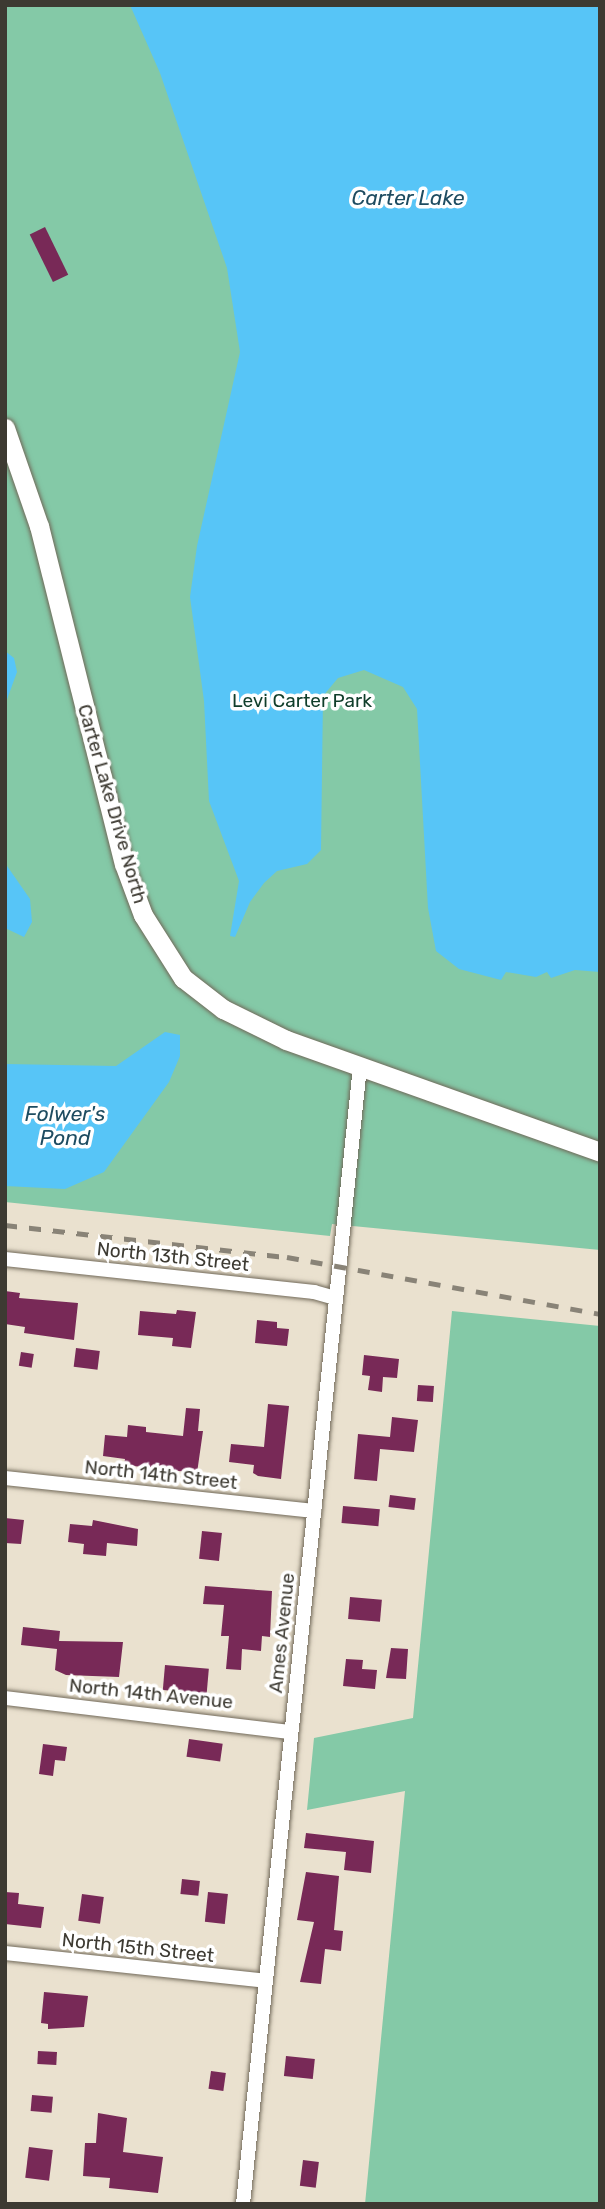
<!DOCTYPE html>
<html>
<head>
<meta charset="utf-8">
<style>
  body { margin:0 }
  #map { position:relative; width:605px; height:2209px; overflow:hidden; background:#eae1cf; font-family:Rubik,sans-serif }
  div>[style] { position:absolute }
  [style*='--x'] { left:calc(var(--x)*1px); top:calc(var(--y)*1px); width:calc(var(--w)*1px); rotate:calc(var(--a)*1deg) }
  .green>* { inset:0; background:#84c9a7 }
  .water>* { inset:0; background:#57c5f7 }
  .building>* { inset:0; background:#782957; transform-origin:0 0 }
  .roads { filter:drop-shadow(0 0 2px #716959) drop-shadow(0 0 2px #716959) }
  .street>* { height:14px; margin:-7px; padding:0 7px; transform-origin:7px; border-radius:7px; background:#fff }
  .secondary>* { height:19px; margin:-9.5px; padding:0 9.5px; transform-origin:9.5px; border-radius:9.5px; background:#fff }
  .rail>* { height:4.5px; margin-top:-2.25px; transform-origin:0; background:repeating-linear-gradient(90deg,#898377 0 12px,transparent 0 24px) }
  span { translate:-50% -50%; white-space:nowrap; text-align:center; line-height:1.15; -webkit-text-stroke:7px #fff; paint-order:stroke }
  .park-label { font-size:19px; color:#103e2b }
  .street-label { font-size:19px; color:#3d3a32 }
  .water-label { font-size:21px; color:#1e4c61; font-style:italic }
  .frame { position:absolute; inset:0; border:7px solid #3d3a32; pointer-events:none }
</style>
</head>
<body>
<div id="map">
  <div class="green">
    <i style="clip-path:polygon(5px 5px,528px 5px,600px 199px,600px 1250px,332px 1224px,330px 1236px,5px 1202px)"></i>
    <i style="clip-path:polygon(452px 1311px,600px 1326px,600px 2204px,365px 2204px,405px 1791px,307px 1810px,314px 1738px,413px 1718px)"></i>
  </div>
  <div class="water">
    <i style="clip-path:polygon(130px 5px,600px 5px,600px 972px,575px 970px,551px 978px,547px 972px,536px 977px,506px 972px,501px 980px,459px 969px,436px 951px,428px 908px,417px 709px,403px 687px,364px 670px,338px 678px,323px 696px,321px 850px,307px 864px,277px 871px,264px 883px,250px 902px,235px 937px,230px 936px,239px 881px,209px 801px,204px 701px,190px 597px,197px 546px,240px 352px,227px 268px,160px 73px)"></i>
    <i style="clip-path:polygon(5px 651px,14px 658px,17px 672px,5px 705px)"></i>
    <i style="clip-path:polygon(5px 863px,30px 899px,32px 922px,24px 937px,5px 928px)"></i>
    <i style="clip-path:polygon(165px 1032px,180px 1035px,180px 1056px,169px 1082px,104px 1172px,65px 1189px,5px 1186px,5px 1064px,116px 1066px)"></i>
  </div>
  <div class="building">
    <i style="left:45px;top:227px;width:53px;height:17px;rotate:64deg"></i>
    <i style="clip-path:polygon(5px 1291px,20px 1293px,19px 1298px,78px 1303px,74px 1340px,24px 1333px,25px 1327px,5px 1324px)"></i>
    <i style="clip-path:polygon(177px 1310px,196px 1312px,191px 1348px,172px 1346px,173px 1338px,138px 1335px,140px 1311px,176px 1314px)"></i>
    <i style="clip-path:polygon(257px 1320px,277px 1322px,277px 1328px,289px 1329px,287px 1346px,255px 1343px)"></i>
    <i style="left:76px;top:1348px;width:24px;height:19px;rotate:7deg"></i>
    <i style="left:21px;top:1352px;width:13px;height:14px;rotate:9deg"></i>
    <i style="clip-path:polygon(364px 1355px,399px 1359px,397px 1378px,383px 1377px,382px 1392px,368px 1390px,370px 1376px,362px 1375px)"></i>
    <i style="left:418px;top:1385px;width:16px;height:16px;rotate:4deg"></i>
    <i style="clip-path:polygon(268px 1404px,289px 1406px,281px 1479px,258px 1476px,253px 1473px,254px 1465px,229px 1462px,231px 1444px,264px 1447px)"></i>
    <i style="clip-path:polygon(186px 1408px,200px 1409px,198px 1431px,203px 1431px,197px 1473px,124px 1465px,125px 1459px,103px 1456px,105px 1435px,127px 1437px,128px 1425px,146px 1427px,146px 1432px,183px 1436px)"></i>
    <i style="clip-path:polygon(392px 1417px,418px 1420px,414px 1452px,380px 1449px,377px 1481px,354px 1479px,358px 1434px,390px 1437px)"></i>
    <i style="left:390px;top:1495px;width:26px;height:12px;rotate:7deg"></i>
    <i style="left:343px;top:1506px;width:37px;height:17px;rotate:5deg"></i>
    <i style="clip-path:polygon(5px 1518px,24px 1520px,21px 1544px,5px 1543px)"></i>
    <i style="clip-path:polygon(93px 1520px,138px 1529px,137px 1546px,107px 1543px,106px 1556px,83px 1554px,84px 1544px,68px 1542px,70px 1524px,92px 1526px)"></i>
    <i style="left:202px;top:1531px;width:20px;height:28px;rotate:6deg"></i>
    <i style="clip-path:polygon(205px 1586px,272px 1591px,270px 1637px,262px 1636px,261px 1651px,242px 1649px,241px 1670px,226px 1669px,229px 1636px,221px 1636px,224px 1605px,203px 1604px)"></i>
    <i style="left:350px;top:1597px;width:32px;height:22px;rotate:5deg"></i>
    <i style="clip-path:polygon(23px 1627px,60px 1631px,59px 1641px,123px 1642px,119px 1677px,66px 1675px,55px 1670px,57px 1649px,21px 1645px)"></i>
    <i style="clip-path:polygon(391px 1648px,408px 1649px,406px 1679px,386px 1678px)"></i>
    <i style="clip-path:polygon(346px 1659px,363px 1660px,362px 1669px,377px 1670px,375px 1689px,343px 1686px)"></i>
    <i style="left:165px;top:1665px;width:44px;height:25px;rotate:5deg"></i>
    <i style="left:189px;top:1739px;width:34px;height:18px;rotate:8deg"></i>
    <i style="clip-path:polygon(43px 1744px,67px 1747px,65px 1761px,55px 1760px,53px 1776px,39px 1774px)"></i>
    <i style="clip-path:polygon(306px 1833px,374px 1841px,371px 1873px,344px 1870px,346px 1852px,304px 1848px)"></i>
    <i style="clip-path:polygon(306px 1872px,339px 1876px,334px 1930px,343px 1931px,341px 1951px,325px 1949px,321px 1984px,300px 1982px,314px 1922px,297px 1920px)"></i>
    <i style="left:182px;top:1879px;width:18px;height:15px;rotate:6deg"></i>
    <i style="clip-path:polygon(5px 1892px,19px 1893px,18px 1904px,44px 1907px,41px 1928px,5px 1924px)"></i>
    <i style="left:208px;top:1892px;width:20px;height:30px;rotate:6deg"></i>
    <i style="left:82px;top:1894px;width:22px;height:27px;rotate:8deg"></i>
    <i style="clip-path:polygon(44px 1992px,88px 1996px,84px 2027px,48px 2029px,48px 2024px,41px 2023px)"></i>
    <i style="left:38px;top:2051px;width:19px;height:13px;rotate:3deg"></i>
    <i style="left:286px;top:2056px;width:29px;height:20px;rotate:6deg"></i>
    <i style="left:211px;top:2071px;width:15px;height:18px;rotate:8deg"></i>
    <i style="left:32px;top:2095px;width:21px;height:16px;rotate:5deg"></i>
    <i style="clip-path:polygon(98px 2113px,127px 2118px,123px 2152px,163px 2157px,158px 2193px,109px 2188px,110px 2178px,83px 2176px,85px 2143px,96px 2143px)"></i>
    <i style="left:29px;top:2147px;width:24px;height:31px;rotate:7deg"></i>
    <i style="left:303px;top:2160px;width:16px;height:26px;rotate:7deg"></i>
  </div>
  <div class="roads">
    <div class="street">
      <i style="--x:5;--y:1259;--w:311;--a:6.1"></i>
      <i style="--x:314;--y:1292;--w:22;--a:16"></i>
      <i style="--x:5;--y:1478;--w:311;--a:6.1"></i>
      <i style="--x:5;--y:1698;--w:288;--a:6.8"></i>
      <i style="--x:5;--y:1953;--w:262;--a:6.1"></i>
      <i style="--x:243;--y:2204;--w:1144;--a:-84.13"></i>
    </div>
    <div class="secondary">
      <i style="--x:5;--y:428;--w:104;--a:70.9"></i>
      <i style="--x:39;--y:526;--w:349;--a:75.9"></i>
      <i style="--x:124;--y:864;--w:54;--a:69.6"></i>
      <i style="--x:143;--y:915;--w:75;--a:57.6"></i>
      <i style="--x:183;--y:978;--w:51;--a:37.8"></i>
      <i style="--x:223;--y:1009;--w:70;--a:26.2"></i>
      <i style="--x:286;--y:1040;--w:333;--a:19.6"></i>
    </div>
  </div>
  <div class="rail">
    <i style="--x:5;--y:1225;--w:284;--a:6.5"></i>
    <i style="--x:287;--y:1257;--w:318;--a:10.3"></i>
  </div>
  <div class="park-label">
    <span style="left:302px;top:701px">Levi Carter Park</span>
  </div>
  <div class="street-label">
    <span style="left:112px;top:804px;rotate:74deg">Carter Lake Drive North</span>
    <span style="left:173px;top:1257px;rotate:6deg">North 13th Street</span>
    <span style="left:161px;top:1475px;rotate:6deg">North 14th Street</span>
    <span style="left:282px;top:1633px;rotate:-84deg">Ames Avenue</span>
    <span style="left:151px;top:1694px;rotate:6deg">North 14th Avenue</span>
    <span style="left:138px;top:1948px;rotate:6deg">North 15th Street</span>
  </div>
  <div class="water-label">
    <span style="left:408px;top:198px">Carter Lake</span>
    <span style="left:65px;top:1126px">Folwer's<br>Pond</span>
  </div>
  <div class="frame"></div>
</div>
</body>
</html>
